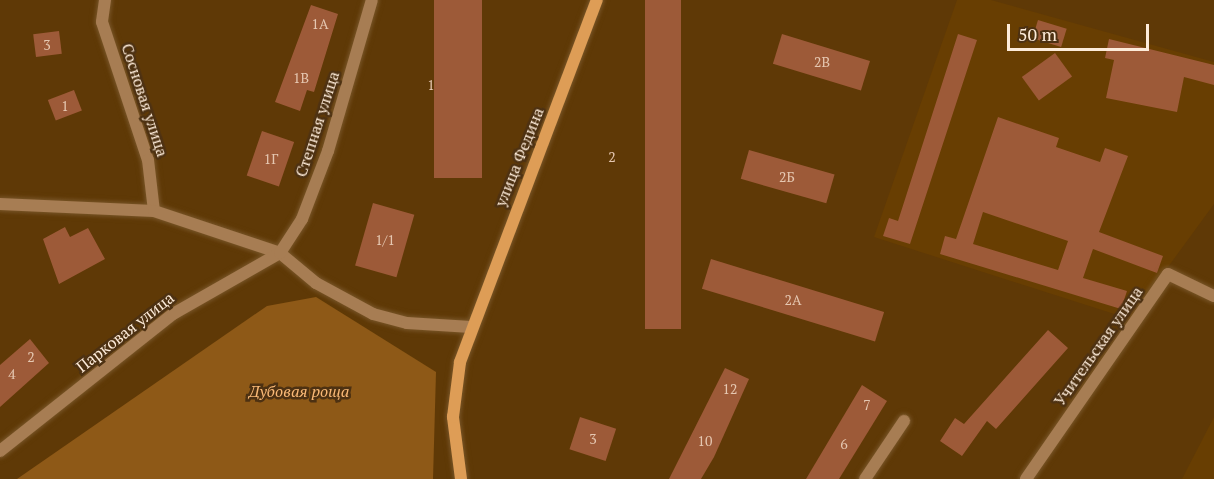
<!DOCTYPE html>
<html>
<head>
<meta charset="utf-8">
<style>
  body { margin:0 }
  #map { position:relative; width:1214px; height:479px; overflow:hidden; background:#5f3906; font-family:"PT Serif",serif }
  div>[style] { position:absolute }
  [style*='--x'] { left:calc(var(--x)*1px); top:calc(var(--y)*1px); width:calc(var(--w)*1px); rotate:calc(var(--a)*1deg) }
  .built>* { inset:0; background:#683e02 }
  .green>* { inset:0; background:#8e5917 }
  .building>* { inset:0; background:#9d5a38; transform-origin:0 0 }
  .roads { filter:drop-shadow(0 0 2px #785528) drop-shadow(0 0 2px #785528) }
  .minor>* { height:12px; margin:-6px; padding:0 6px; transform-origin:6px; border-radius:6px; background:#a77d53 }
  .secondary>* { height:12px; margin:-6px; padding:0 6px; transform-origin:6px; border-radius:6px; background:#de9d56 }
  span { translate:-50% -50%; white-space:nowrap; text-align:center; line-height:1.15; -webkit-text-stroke:5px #4d3112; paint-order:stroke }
  .number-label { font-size:14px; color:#e5c7b1 }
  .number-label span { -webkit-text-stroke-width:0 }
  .street-label { font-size:16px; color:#fdebd9 }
  .park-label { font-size:16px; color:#fab976; font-style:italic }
  .scale { position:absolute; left:1007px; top:24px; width:142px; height:27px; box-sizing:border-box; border:3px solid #fdebd9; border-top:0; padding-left:8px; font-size:18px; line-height:21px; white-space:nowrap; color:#fdebd9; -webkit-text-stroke:4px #4d3112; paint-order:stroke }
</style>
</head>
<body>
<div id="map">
  <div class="built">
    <i style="clip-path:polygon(957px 0,991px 0,1214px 62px,1214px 204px,1130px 319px,874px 237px)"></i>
    <i style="clip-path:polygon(1214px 417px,1214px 479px,1182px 479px)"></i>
  </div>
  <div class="green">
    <i style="clip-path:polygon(316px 297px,436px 372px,433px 479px,17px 479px,267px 306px)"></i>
  </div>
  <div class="building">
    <i style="left:434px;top:0;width:48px;height:178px"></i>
    <i style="left:645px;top:0;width:36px;height:329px"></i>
    <i style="clip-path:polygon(311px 5px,338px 14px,314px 92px,307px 90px,300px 111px,275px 102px)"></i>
    <i style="left:1038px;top:20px;width:30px;height:19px;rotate:17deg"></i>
    <i style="left:59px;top:31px;width:23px;height:26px;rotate:83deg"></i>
    <i style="left:782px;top:34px;width:92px;height:31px;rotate:17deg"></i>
    <i style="clip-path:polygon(958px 34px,977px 40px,910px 244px,883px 236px,889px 218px,898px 221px)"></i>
    <i style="clip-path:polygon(1109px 39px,1214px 65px,1214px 85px,1184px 77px,1177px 112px,1106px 98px,1114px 60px,1105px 58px)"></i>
    <i style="left:1055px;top:53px;width:29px;height:41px;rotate:54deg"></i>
    <i style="left:74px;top:90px;width:22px;height:28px;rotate:69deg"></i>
    <i style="clip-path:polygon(evenodd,998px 117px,1059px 138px,1056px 147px,1100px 162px,1105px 148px,1128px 156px,1099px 232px,1163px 256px,1157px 273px,1093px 249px,1083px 278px,1127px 291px,1121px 309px,940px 254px,945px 236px,956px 239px,998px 117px,983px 212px,1068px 241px,1058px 270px,973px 244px,983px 212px)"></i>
    <i style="left:262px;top:131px;width:34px;height:47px;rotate:19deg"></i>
    <i style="left:749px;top:150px;width:89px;height:30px;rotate:16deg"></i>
    <i style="left:373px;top:203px;width:43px;height:65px;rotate:16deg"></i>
    <i style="clip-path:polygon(65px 227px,70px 237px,88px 228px,105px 259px,59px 284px,43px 239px)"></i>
    <i style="left:711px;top:259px;width:181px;height:31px;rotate:17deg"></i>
    <i style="clip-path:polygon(1048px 330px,1068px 348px,996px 429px,987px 421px,962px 456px,940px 441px,955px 418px,964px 424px)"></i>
    <i style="clip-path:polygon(30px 339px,49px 363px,0 407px,0 365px)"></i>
    <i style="clip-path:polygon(725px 368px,749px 379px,714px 457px,701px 479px,669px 479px)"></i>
    <i style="clip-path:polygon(862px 385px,887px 401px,839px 479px,806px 479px)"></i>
    <i style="left:580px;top:417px;width:38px;height:34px;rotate:18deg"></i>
  </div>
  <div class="roads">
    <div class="minor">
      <i style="--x:105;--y:0;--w:22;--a:98"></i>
      <i style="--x:102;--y:22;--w:145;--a:71.6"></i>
      <i style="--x:148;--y:160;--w:51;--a:83.3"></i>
      <i style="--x:0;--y:204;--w:154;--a:2.6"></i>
      <i style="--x:154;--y:211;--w:133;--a:18.4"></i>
      <i style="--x:280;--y:253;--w:47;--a:39.8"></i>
      <i style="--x:316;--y:283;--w:65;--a:28.5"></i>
      <i style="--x:373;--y:314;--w:35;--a:15"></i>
      <i style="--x:407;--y:323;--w:64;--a:3.6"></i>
      <i style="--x:0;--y:451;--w:221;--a:-38.4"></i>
      <i style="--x:173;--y:314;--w:123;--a:-29.7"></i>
      <i style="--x:280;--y:253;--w:40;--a:-57.1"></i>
      <i style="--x:302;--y:219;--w:73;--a:-69.1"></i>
      <i style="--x:328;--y:151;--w:157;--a:-73.8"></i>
      <i style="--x:865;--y:479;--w:70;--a:-56.1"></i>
      <i style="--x:1026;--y:479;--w:249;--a:-55.3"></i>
      <i style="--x:1168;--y:274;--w:51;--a:25.6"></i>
    </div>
    <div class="secondary">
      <i style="--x:461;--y:479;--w:63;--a:-97.4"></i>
      <i style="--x:453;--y:417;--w:55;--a:-82.7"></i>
      <i style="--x:460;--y:362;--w:387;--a:-69.3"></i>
    </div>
  </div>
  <div class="number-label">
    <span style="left:320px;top:24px">1А</span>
    <span style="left:47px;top:45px">3</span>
    <span style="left:822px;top:62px">2В</span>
    <span style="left:301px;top:78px">1В</span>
    <span style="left:431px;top:85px">1</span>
    <span style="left:65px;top:106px">1</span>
    <span style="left:612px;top:157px">2</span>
    <span style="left:271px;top:159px">1Г</span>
    <span style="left:787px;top:177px">2Б</span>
    <span style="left:385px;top:240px">1/1</span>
    <span style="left:793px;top:300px">2А</span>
    <span style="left:31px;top:357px">2</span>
    <span style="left:12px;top:374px">4</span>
    <span style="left:730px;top:389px">12</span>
    <span style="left:867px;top:405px">7</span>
    <span style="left:593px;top:439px">3</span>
    <span style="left:705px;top:441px">10</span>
    <span style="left:844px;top:444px">6</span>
  </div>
  <div class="street-label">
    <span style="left:145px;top:100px;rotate:72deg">Сосновая улица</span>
    <span style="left:317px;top:124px;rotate:-72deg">Степная улица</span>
    <span style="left:519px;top:157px;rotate:-68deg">улица Федина</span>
    <span style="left:125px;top:332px;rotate:-38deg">Парковая улица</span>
    <span style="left:1098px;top:346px;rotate:-55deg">Учительская улица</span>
  </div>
  <div class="park-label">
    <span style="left:299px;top:391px">Дубовая роща</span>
  </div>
  <div class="scale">50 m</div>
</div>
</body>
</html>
